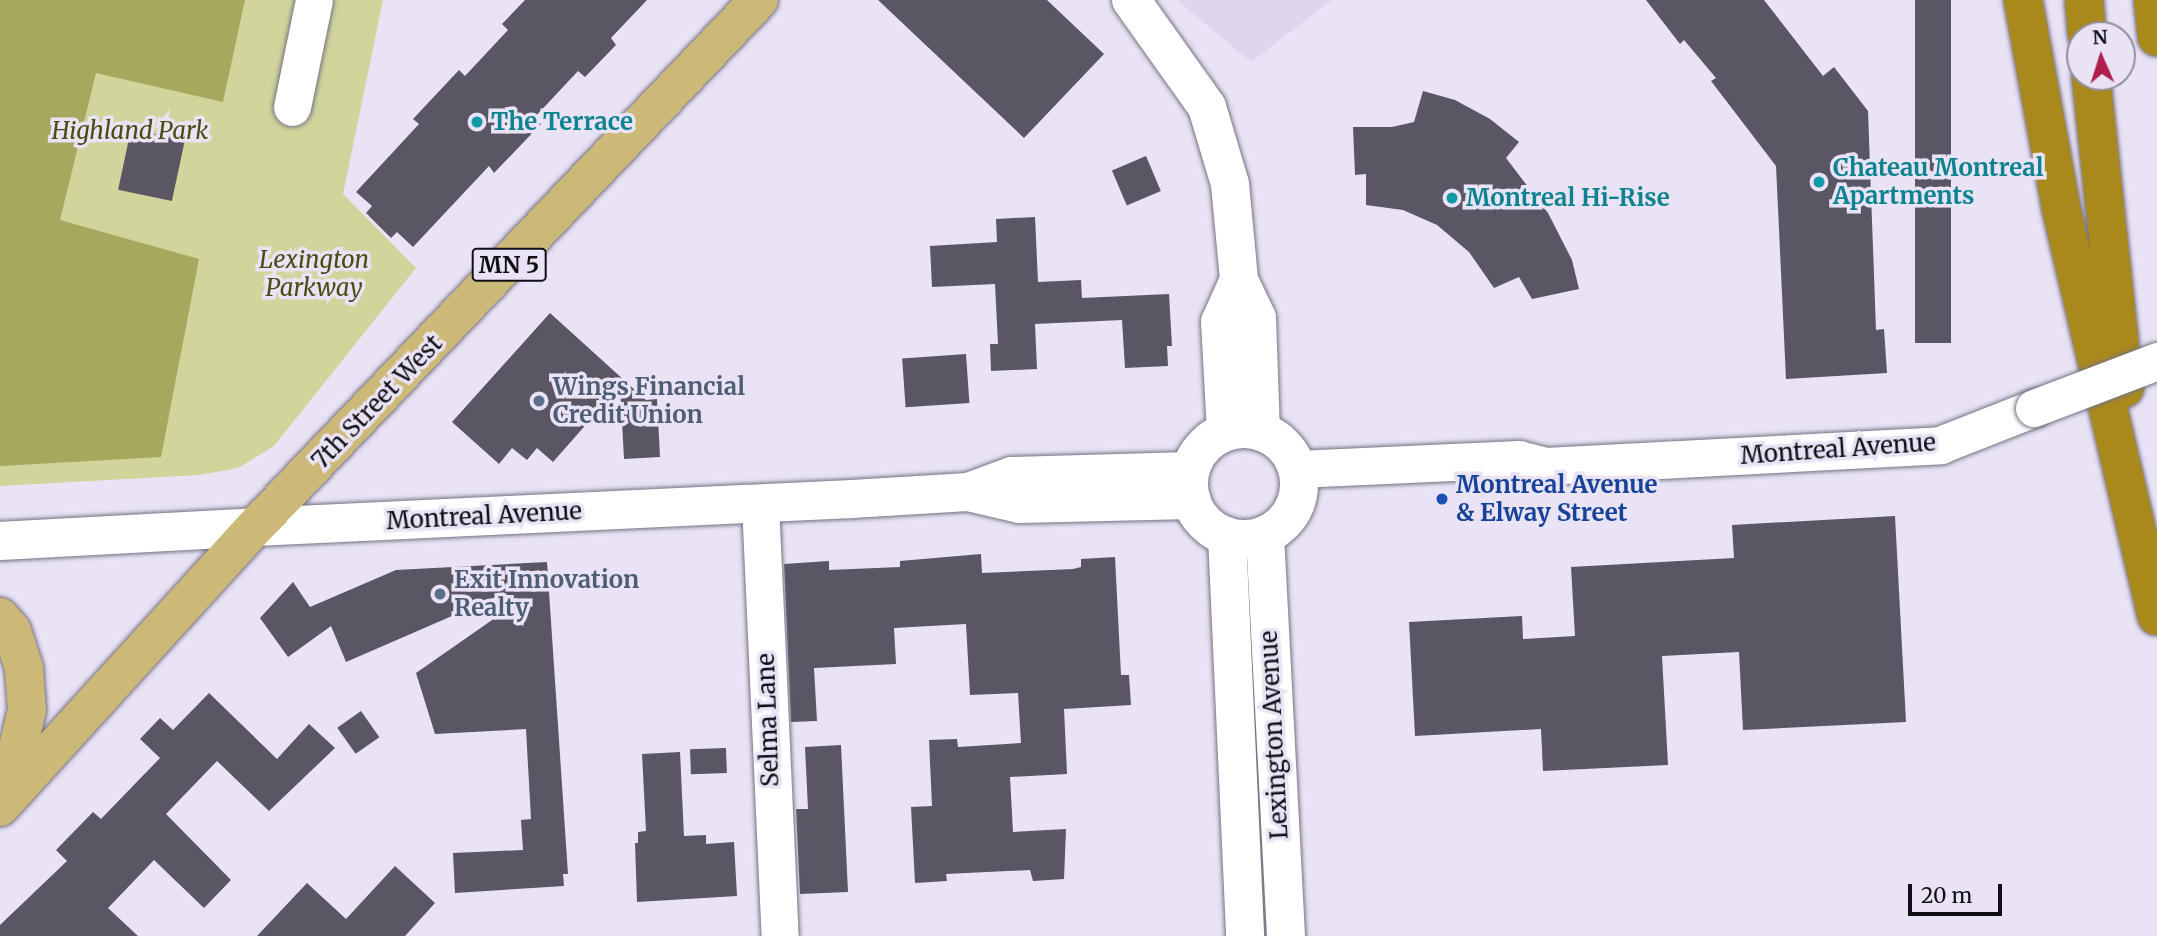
<!DOCTYPE html>
<html>
<head>
<meta charset="utf-8">
<style>
  body { margin:0 }
  #map { position:relative; width:2157px; height:936px; overflow:hidden; background:#e9e3f5; font-family:Merriweather,serif }
  div>[style] { position:absolute }
  [style*='--x'] { left:calc(var(--x)*1px); top:calc(var(--y)*1px); width:calc(var(--w)*1px); rotate:calc(var(--a)*1deg) }
  .built>* { inset:0; background:#ded6ef }
  .green>* { inset:0; background:#d1d49b }
  .forest>* { inset:0; background:#a5a85d }
  .building>* { inset:0; background:#5a5664; transform-origin:0 0 }
  .roads { filter:drop-shadow(0 0 2px #777282) drop-shadow(0 0 2px #777282) }
  .minor>* { height:37px; margin:-18.5px; padding:0 18.5px; transform-origin:18.5px; border-radius:18.5px; background:#fff }
  .tertiary>* { height:38px; margin:-19px; padding:0 19px; transform-origin:19px; border-radius:19px; background:#fff }
  .tertiary>.ring { margin:-19px; padding:0; box-sizing:content-box; background:none; border:38px solid #fff; border-radius:50% }
  .secondary>* { height:38px; margin:-19px; padding:0 19px; transform-origin:19px; border-radius:19px; background:#fff }
  .primary>* { height:38px; margin:-19px; padding:0 19px; transform-origin:19px; border-radius:19px; background:#ccb877 }
  .motorway>* { height:38px; margin:-19px; padding:0 19px; transform-origin:19px; border-radius:19px; background:#aa891c }
  .bridges { filter:drop-shadow(0 0 2px #777282) drop-shadow(0 0 2px #777282) }
  .minor-bridge>* { height:37px; margin:-18.5px; padding:0 18.5px; transform-origin:18.5px; border-radius:18.5px; background:#fff }
  .dots>* { width:19px; height:19px; translate:-50% -50%; box-sizing:border-box; border:4px solid #e9e3f5; border-radius:50% }
  span { translate:-50% -50%; white-space:nowrap; text-align:center; line-height:1.15; -webkit-text-stroke:7px #e9e3f5; paint-order:stroke }
  .shield-label span { padding:2px 5px; background:#e9e3f5; border:2px solid; border-radius:5px; -webkit-text-stroke-width:0 }
  .shield-label { font-size:23px; color:#100f14; font-weight:700 }
  .culture-label { font-size:24px; color:#0d838f; font-weight:700 }
  .left { translate:0 -50%; text-align:left }
  .park-label { font-size:24px; color:#4b4c13; font-style:italic }
  .service-label { font-size:24px; color:#4e5e75; font-weight:700 }
  .street-label { font-size:24px; color:#100f14 }
  .transit-label { font-size:24px; color:#164399; font-weight:700 }
  .north { position:absolute; left:2066px; top:21px; width:70px; height:70px; box-sizing:border-box; background:#e9e3f5; border:2px solid #928e9b; border-radius:50%; rotate:357deg; font-size:19px; font-weight:700; line-height:28px; text-align:center; color:#100f14 }
  .north::after { content:''; display:block; margin:auto; width:24px; height:32px; background:#b01f4d; clip-path:polygon(50% 0,100% 100%,50% 72%,0 100%) }
  .scale { position:absolute; left:1908px; top:884px; width:94px; height:32px; box-sizing:border-box; border:4px solid #100f14; border-top:0; padding-left:9px; font-size:21px; line-height:24px; white-space:nowrap; color:#100f14; -webkit-text-stroke:5px #e9e3f5; paint-order:stroke }
</style>
</head>
<body>
<div id="map">
  <div class="built">
    <i style="clip-path:polygon(1177px 0,1332px 0,1251px 62px)"></i>
  </div>
  <div class="green">
    <i style="clip-path:polygon(0 0,383px 0,343px 194px,416px 268px,274px 446px,238px 468px,199px 475px,0 486px)"></i>
  </div>
  <div class="forest">
    <i style="clip-path:polygon(0 0,245px 0,223px 102px,96px 73px,60px 220px,199px 259px,161px 457px,0 466px)"></i>
  </div>
  <div class="building">
    <i style="clip-path:polygon(525px 0,647px 0,611px 38px,616px 45px,585px 77px,578px 71px,534px 118px,541px 124px,494px 173px,489px 166px,413px 247px,397px 232px,391px 238px,366px 213px,372px 206px,356px 192px,419px 124px,413px 119px,459px 70px,465px 76px,508px 30px,502px 24px)"></i>
    <i style="clip-path:polygon(878px 0,1047px 0,1104px 54px,1024px 138px)"></i>
    <i style="clip-path:polygon(1646px 0,1764px 0,1823px 76px,1834px 67px,1868px 111px,1876px 330px,1884px 329px,1887px 373px,1786px 379px,1776px 166px,1711px 81px,1716px 78px,1684px 40px,1680px 44px)"></i>
    <i style="left:1915px;top:0;width:36px;height:343px"></i>
    <i style="clip-path:polygon(1423px 91px,1455px 100px,1490px 119px,1519px 142px,1506px 158px,1548px 213px,1572px 260px,1579px 289px,1532px 299px,1519px 277px,1494px 288px,1469px 252px,1437px 225px,1403px 210px,1366px 205px,1366px 174px,1355px 175px,1353px 127px,1392px 127px,1414px 122px)"></i>
    <i style="left:131px;top:129px;width:55px;height:62px;rotate:12deg"></i>
    <i style="left:1146px;top:156px;width:38px;height:37px;rotate:67deg"></i>
    <i style="clip-path:polygon(1035px 217px,1038px 282px,1081px 280px,1082px 298px,1169px 294px,1172px 346px,1167px 346px,1168px 366px,1125px 368px,1122px 320px,1035px 324px,1037px 369px,991px 371px,990px 344px,998px 344px,995px 284px,932px 287px,930px 246px,997px 242px,996px 219px)"></i>
    <i style="clip-path:polygon(550px 313px,646px 400px,657px 399px,660px 457px,624px 459px,620px 386px,553px 462px,537px 448px,527px 460px,512px 448px,499px 464px,452px 422px)"></i>
    <i style="left:966px;top:354px;width:49px;height:64px;rotate:86deg"></i>
    <i style="clip-path:polygon(1895px 516px,1906px 722px,1743px 730px,1739px 652px,1662px 656px,1668px 765px,1543px 771px,1541px 729px,1415px 736px,1409px 622px,1522px 616px,1523px 639px,1575px 636px,1571px 567px,1734px 558px,1732px 525px)"></i>
    <i style="clip-path:polygon(981px 554px,982px 573px,1073px 569px,1081px 567px,1081px 559px,1115px 557px,1121px 675px,1129px 675px,1131px 705px,1064px 709px,1067px 774px,1010px 777px,1013px 832px,1066px 829px,1064px 879px,1033px 881px,1030px 870px,946px 874px,947px 881px,915px 883px,911px 807px,932px 806px,929px 740px,957px 739px,958px 747px,1021px 743px,1018px 693px,970px 695px,966px 624px,894px 628px,896px 664px,814px 668px,817px 721px,791px 722px,784px 564px,829px 561px,829px 570px,900px 567px,900px 561px)"></i>
    <i style="clip-path:polygon(547px 562px,568px 874px,563px 874px,564px 886px,455px 893px,453px 853px,523px 850px,521px 820px,531px 819px,526px 729px,435px 734px,416px 673px,512px 606px,505px 593px,346px 662px,331px 626px,288px 657px,260px 618px,293px 582px,310px 607px,396px 570px)"></i>
    <i style="clip-path:polygon(209px 693px,277px 759px,309px 724px,335px 748px,269px 811px,217px 761px,166px 814px,231px 880px,204px 908px,154px 860px,108px 908px,138px 936px,0 936px,0 925px,67px 861px,56px 850px,93px 812px,101px 819px,160px 758px,140px 739px,160px 718px,173px 730px)"></i>
    <i style="left:361px;top:711px;width:32px;height:29px;rotate:55deg"></i>
    <i style="clip-path:polygon(841px 745px,848px 892px,800px 894px,796px 809px,808px 809px,805px 747px)"></i>
    <i style="left:726px;top:748px;width:25px;height:36px;rotate:88deg"></i>
    <i style="clip-path:polygon(680px 752px,684px 836px,706px 835px,706px 844px,734px 842px,737px 896px,637px 902px,635px 843px,638px 843px,638px 832px,646px 831px,642px 754px)"></i>
    <i style="clip-path:polygon(395px 866px,435px 903px,405px 936px,257px 936px,307px 883px,346px 919px)"></i>
  </div>
  <div class="roads">
    <div class="minor">
      <i style="--x:292;--y:107;--w:109;--a:-78.4"></i>
      <i style="--x:1297;--y:469;--w:222;--a:-2.6"></i>
      <i style="--x:1519;--y:459;--w:27;--a:15"></i>
      <i style="--x:1545;--y:466;--w:396;--a:-3"></i>
      <i style="--x:1940;--y:445;--w:101;--a:-21.5"></i>
      <i style="--x:760;--y:503;--w:433;--a:87.4"></i>
    </div>
    <div class="tertiary">
      <i style="--x:1131;--y:0;--w:131;--a:54.6"></i>
      <i style="--x:1207;--y:107;--w:80;--a:73.4"></i>
      <i style="--x:1230;--y:184;--w:96;--a:84.6"></i>
      <i style="--x:1239;--y:280;--w:42;--a:64.7"></i>
      <i style="--x:1257;--y:318;--w:114;--a:88"></i>
      <i class="ring" style="left:1189px;top:429px;width:72px;height:72px"></i>
      <i style="--x:1226;--y:432;--w:110;--a:-93.1"></i>
      <i style="--x:1220;--y:322;--w:46;--a:-65.7"></i>
      <i style="--x:968;--y:492;--w:53;--a:13"></i>
      <i style="--x:1020;--y:504;--w:172;--a:-1.3"></i>
      <i style="--x:255;--y:527;--w:598;--a:-2.69"></i>
      <i style="--x:852;--y:499;--w:116;--a:-3.5"></i>
      <i style="--x:968;--y:492;--w:47;--a:-20"></i>
      <i style="--x:1012;--y:476;--w:178;--a:-1.6"></i>
      <i style="--x:1265;--y:535;--w:402;--a:87"></i>
      <i style="--x:1227;--y:536;--w:400;--a:87.4"></i>
    </div>
    <div class="secondary">
      <i style="--x:0;--y:541;--w:255;--a:-3.1"></i>
    </div>
    <div class="primary">
      <i style="--x:0;--y:617;--w:18;--a:49"></i>
      <i style="--x:12;--y:631;--w:40;--a:72"></i>
      <i style="--x:24;--y:669;--w:41;--a:85.8"></i>
      <i style="--x:27;--y:710;--w:90;--a:103.4"></i>
      <i style="--x:0;--y:807;--w:379;--a:-47.7"></i>
      <i style="--x:255;--y:527;--w:729;--a:-46.28"></i>
    </div>
    <div class="motorway">
      <i style="--x:2023;--y:0;--w:211;--a:79.6"></i>
      <i style="--x:2061;--y:208;--w:419;--a:76.8"></i>
      <i style="--x:2084;--y:0;--w:35;--a:85"></i>
      <i style="--x:2153;--y:0;--w:37;--a:84"></i>
      <i style="--x:2091;--y:77;--w:313;--a:83.9"></i>
    </div>
  </div>
  <div class="bridges">
    <div class="minor-bridge">
      <i style="--x:2034;--y:408;--w:132;--a:-20.9"></i>
    </div>
  </div>
  <div class="dots">
    <i style="left:477px;top:122px;background:#0f9aa8"></i>
    <i style="left:1819px;top:182px;background:#0f9aa8"></i>
    <i style="left:1452px;top:198px;background:#0f9aa8"></i>
    <i style="left:539px;top:401px;background:#5c6f8a"></i>
    <i style="left:1442px;top:499px;background:#1a4fb4"></i>
    <i style="left:440px;top:594px;background:#5c6f8a"></i>
  </div>
  <div class="shield-label">
    <span style="left:509px;top:265px">MN 5</span>
  </div>
  <div class="culture-label">
    <span class="left" style="left:491px;top:122px">The Terrace</span>
    <span class="left" style="left:1833px;top:182px">Chateau Montreal<br>Apartments</span>
    <span class="left" style="left:1466px;top:198px">Montreal Hi-Rise</span>
  </div>
  <div class="park-label">
    <span style="left:130px;top:131px">Highland Park</span>
    <span style="left:314px;top:274px">Lexington<br>Parkway</span>
  </div>
  <div class="service-label">
    <span class="left" style="left:553px;top:401px">Wings Financial<br>Credit Union</span>
    <span class="left" style="left:454px;top:594px">Exit Innovation<br>Realty</span>
  </div>
  <div class="street-label">
    <span style="left:377px;top:402px;rotate:-46deg">7th Street West</span>
    <span style="left:1838px;top:449px;rotate:-4deg">Montreal Avenue</span>
    <span style="left:484px;top:516px;rotate:-3deg">Montreal Avenue</span>
    <span style="left:768px;top:720px;rotate:-92deg">Selma Lane</span>
    <span style="left:1274px;top:735px;rotate:-93deg">Lexington Avenue</span>
  </div>
  <div class="transit-label">
    <span class="left" style="left:1456px;top:499px">Montreal Avenue<br>&amp; Elway Street</span>
  </div>
  <div class="north">N</div>
  <div class="scale">20 m</div>
</div>
</body>
</html>
